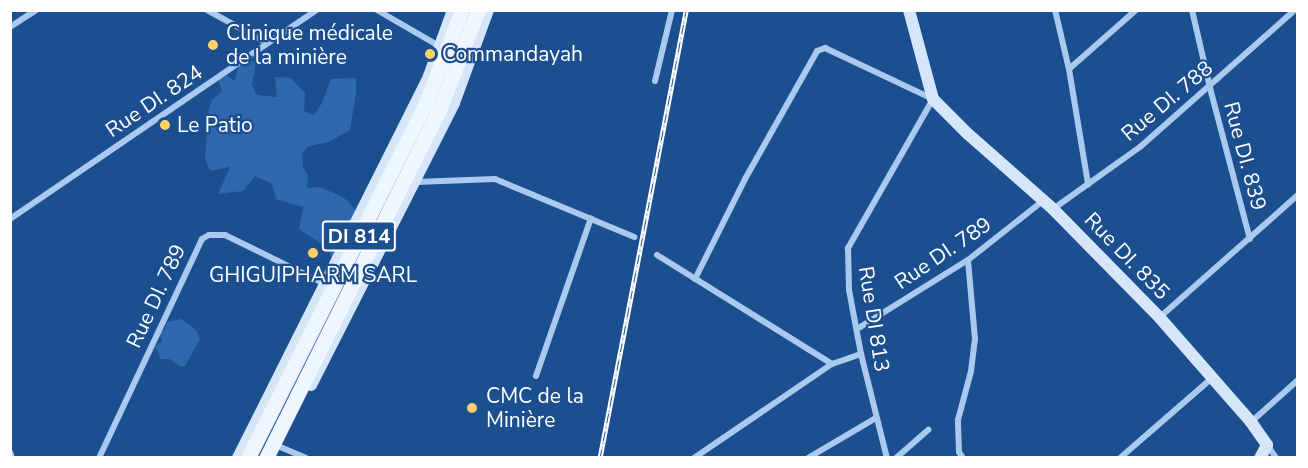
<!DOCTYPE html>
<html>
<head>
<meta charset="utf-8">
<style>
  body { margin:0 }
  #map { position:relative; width:1308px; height:468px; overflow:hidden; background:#1b4f8f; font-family:"Nunito Sans",sans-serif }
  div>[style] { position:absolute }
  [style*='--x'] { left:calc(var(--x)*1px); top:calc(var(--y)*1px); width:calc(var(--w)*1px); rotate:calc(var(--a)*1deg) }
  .green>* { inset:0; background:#2e69ad }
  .street>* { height:6px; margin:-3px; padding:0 3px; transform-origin:3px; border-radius:3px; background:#a9c9ee }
  .secondary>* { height:12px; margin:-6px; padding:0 6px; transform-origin:6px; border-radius:6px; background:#d6e6fa }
  .primary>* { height:15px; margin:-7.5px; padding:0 7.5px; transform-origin:7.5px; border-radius:7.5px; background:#f0f6ff }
  .rail>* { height:5px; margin-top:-2.5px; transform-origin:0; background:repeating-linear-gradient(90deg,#1b4f8f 0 9px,#fff 0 18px); box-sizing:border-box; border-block:2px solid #fff }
  .dots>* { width:16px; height:16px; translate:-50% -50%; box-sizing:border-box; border:3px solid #1b4f8f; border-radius:50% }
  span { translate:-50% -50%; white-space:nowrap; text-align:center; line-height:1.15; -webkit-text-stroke:4.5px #1b4f8f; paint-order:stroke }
  .shield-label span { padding:2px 4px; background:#1b4f8f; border:2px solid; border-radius:4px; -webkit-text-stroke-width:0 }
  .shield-label { font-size:20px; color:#fff; font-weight:700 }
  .poi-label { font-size:21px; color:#fff }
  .left { translate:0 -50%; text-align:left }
  .street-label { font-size:21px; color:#fff }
  .frame { position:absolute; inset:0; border:12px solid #fff; pointer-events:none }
</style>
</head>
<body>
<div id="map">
  <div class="green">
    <i style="clip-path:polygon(247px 60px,256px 62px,252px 85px,257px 95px,277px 97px,275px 77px,291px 78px,305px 93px,304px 111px,314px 115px,322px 103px,331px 79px,356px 78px,356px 93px,350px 130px,329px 142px,309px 146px,302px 153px,303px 168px,308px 175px,307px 188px,320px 187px,334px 193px,347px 200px,356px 211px,360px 254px,355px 266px,339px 268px,332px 260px,328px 248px,299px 229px,303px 207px,276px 199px,272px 184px,255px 176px,243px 191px,218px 194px,230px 167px,210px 171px,205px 159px,207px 132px,214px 124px,208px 112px,212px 100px,222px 91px,218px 80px,226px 75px,235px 81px,238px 66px)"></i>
    <i style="clip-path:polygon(181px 319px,196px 330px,200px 339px,185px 366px,181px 367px,169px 359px,161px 359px,155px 346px,162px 342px,160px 333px,165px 329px,167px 322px)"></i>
  </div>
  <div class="street">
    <i style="--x:207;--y:10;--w:68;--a:28.8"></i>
    <i style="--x:377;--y:10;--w:72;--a:30.1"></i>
    <i style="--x:1055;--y:10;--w:61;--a:76.7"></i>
    <i style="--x:1069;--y:69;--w:117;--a:80.6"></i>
    <i style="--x:1192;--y:10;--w:80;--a:77"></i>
    <i style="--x:1210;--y:88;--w:156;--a:75.2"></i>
    <i style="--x:10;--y:27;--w:31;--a:-33"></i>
    <i style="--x:1069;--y:69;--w:89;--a:-41.4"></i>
    <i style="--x:655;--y:81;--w:73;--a:-76.5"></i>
    <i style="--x:416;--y:182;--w:79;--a:-2.2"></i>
    <i style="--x:495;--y:179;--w:151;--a:22.6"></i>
    <i style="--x:1053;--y:209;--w:107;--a:-35.5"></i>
    <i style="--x:1140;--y:147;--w:207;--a:-41.5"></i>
    <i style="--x:10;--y:219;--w:371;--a:-34.3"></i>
    <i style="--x:657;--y:255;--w:206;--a:31.9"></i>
    <i style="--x:695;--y:279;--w:112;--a:-63.4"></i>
    <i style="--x:745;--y:179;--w:147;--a:-60.6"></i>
    <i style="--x:817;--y:51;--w:9;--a:-21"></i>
    <i style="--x:825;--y:48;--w:119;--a:25.3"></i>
    <i style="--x:933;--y:99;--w:172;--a:119.7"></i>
    <i style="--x:848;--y:248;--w:42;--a:88.6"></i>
    <i style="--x:849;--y:290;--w:65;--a:79.4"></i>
    <i style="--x:861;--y:354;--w:107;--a:76"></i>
    <i style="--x:1160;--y:317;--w:184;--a:-41.5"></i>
    <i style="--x:857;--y:329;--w:131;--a:-31.9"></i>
    <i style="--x:968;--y:260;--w:97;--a:-38.3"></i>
    <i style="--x:536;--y:376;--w:167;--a:-70.8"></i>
    <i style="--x:1251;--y:422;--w:63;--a:-41.8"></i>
    <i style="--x:278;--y:446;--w:30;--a:23"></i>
    <i style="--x:1268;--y:446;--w:14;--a:56"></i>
    <i style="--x:10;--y:452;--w:6;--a:72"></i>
    <i style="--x:99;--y:458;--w:242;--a:-64.8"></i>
    <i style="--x:202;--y:239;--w:8;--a:-30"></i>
    <i style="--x:209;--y:235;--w:16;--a:0"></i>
    <i style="--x:225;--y:235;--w:111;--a:26.1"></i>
    <i style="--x:694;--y:458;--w:167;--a:-34.3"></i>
    <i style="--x:832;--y:364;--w:31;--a:-19"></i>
    <i style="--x:808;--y:458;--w:79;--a:-30.5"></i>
    <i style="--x:896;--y:458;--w:43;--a:-41.2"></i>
    <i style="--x:963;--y:458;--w:7;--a:-124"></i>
    <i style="--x:959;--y:452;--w:32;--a:-92"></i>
    <i style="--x:958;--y:420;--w:51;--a:-75.1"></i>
    <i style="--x:971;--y:371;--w:32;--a:-83"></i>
    <i style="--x:975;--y:339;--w:79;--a:-95.1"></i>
    <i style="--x:1120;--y:458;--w:121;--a:-41"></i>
  </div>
  <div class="secondary">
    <i style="--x:909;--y:10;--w:92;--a:74.9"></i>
    <i style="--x:933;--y:99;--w:49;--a:45"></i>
    <i style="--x:968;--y:134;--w:113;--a:41.4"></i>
    <i style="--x:1053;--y:209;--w:153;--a:45.5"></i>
    <i style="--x:1160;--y:318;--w:138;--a:48.8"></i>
    <i style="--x:1251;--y:422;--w:28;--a:55"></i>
    <i style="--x:1267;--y:445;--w:15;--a:118"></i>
    <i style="--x:311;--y:385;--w:316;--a:-63.1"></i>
    <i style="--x:454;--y:103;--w:99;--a:-69.9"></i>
    <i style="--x:238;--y:458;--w:427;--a:-63.4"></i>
    <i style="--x:429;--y:76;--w:70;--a:-70"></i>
  </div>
  <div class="primary">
    <i style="--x:248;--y:458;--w:397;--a:-63.4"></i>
    <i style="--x:426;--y:103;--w:100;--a:-68.8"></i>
    <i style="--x:266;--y:458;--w:389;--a:-63.6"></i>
    <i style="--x:439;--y:110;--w:107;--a:-68.7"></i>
  </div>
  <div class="rail">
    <i style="--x:600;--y:458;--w:456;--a:-79.1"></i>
  </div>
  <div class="dots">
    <i style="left:213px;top:45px;background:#ffd166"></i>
    <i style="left:430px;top:54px;background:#ffd166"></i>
    <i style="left:165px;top:125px;background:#ffd166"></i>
    <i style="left:313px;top:253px;background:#ffd166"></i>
    <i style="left:472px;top:408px;background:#ffd166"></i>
  </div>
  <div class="shield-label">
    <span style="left:359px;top:236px">DI 814</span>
  </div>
  <div class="poi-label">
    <span class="left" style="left:226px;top:45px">Clinique médicale<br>de la minière</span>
    <span class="left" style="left:442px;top:54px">Commandayah</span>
    <span class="left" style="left:177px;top:125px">Le Patio</span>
    <span style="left:313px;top:275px">GHIGUIPHARM SARL</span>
    <span class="left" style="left:486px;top:408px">CMC de la<br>Minière</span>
  </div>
  <div class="street-label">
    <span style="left:154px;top:101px;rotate:-34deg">Rue DI. 824</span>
    <span style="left:1167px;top:101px;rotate:-40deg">Rue DI. 788</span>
    <span style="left:1245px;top:156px;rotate:75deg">Rue DI. 839</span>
    <span style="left:943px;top:253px;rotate:-34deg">Rue DI. 789</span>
    <span style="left:1127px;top:256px;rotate:46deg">Rue DI. 835</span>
    <span style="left:156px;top:296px;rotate:-65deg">Rue DI. 789</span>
    <span style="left:874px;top:319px;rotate:81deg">Rue DI 813</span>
  </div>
  <div class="frame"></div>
</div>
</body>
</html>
